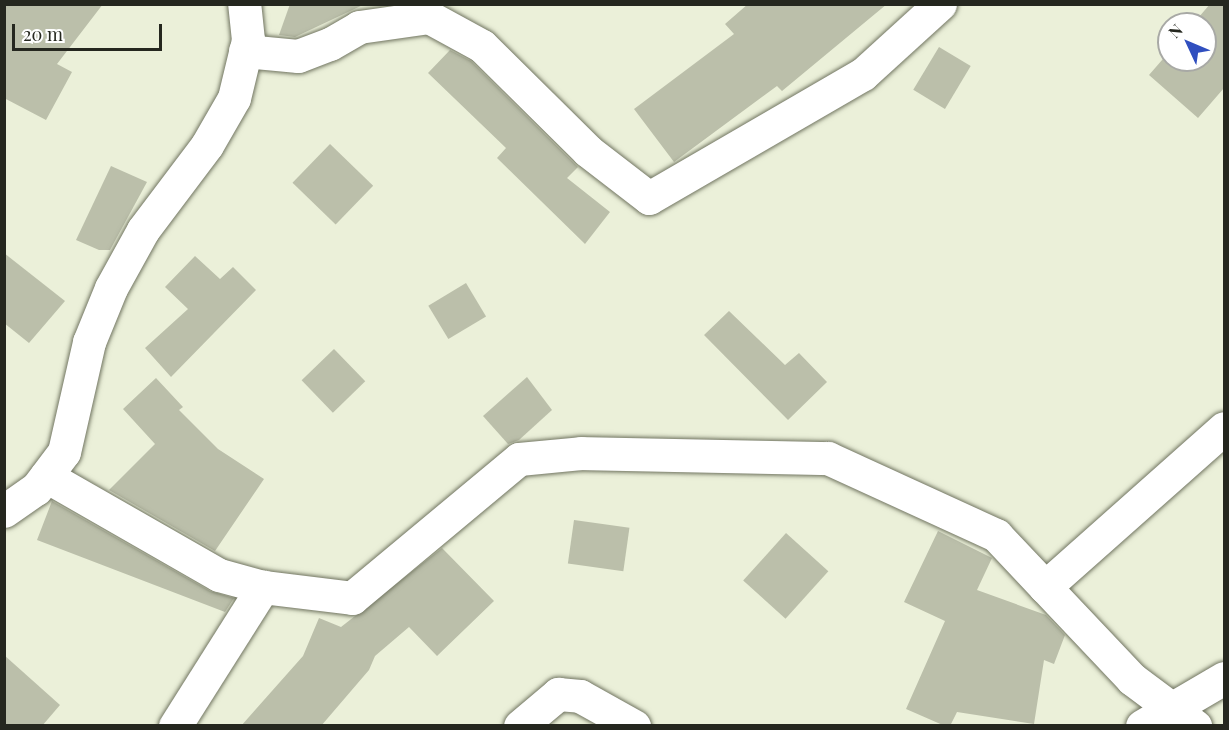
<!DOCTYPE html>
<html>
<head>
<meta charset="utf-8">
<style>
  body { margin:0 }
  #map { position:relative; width:1229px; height:730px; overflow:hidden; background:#ebf0d9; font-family:"Playfair Display",serif }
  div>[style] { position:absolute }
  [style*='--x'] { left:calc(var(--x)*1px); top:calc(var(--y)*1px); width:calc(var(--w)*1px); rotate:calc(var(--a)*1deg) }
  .building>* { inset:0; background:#bbbfaa; transform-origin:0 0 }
  .roads { filter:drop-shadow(0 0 2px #717561) drop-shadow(0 0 2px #717561) }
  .minor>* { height:33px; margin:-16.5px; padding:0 16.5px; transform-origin:16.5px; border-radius:16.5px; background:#fff }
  span { translate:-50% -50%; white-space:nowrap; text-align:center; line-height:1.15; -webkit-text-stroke:4.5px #fff; paint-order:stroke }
  .frame { position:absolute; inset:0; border:6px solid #25271f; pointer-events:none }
  .north { position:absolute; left:1157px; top:12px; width:60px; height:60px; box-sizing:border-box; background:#fff; border:2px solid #a8a9a5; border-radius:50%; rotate:314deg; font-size:16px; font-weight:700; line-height:24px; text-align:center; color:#25271f }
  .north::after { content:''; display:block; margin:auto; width:21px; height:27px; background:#304fbf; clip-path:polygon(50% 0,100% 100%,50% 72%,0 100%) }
  .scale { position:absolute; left:12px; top:24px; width:150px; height:27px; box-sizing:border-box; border:3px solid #25271f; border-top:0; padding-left:8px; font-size:18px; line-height:21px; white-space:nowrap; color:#25271f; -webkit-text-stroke:4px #fff; paint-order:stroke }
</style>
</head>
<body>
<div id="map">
  <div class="building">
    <i style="clip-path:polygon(4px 4px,103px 4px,57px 64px,72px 72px,46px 120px,4px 98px)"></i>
    <i style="clip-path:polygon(290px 4px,365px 4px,295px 37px,279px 35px)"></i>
    <i style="clip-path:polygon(748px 4px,887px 4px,782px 91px,777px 86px,674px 162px,634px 109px,734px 34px,725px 24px)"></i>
    <i style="clip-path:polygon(1210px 4px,1224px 4px,1224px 88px,1198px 118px,1149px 75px,1169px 52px,1169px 60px,1205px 60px,1205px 24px,1193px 24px)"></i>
    <i style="left:939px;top:47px;width:37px;height:50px;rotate:31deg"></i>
    <i style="clip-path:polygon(450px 50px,471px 61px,578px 167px,567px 178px,610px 212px,585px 244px,497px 158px,506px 148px,428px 73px)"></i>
    <i style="left:330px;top:144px;width:60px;height:54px;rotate:44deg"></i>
    <i style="clip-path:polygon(111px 166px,147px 182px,110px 250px,99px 250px,76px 240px)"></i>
    <i style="clip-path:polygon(4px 253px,65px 301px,29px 343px,4px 323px)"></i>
    <i style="clip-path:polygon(195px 256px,220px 279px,233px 267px,256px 290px,171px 377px,145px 348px,188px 309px,165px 287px)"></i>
    <i style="left:466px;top:283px;width:39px;height:44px;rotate:59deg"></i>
    <i style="clip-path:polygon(729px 311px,785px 365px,799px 353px,827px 382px,788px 420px,704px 335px)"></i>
    <i style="left:334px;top:349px;width:45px;height:45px;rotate:46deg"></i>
    <i style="clip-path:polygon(527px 377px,552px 410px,519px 440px,508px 444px,483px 416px)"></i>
    <i style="clip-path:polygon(156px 378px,183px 407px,179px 410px,218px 449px,264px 479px,215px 551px,109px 490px,155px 444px,123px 409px)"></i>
    <i style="clip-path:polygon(52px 501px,210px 591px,234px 598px,225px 612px,37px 540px)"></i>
    <i style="left:574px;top:520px;width:56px;height:44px;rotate:8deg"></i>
    <i style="clip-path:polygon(938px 531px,992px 558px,977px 590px,1046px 615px,1065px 635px,1054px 664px,1044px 660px,1034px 724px,957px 712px,950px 726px,945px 726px,906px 709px,945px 621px,904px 602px)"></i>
    <i style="left:786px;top:533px;width:57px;height:64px;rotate:42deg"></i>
    <i style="clip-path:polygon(442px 548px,494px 601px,437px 656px,409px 627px,375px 656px,369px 670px,321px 726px,241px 726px,303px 656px,319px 618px,341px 627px)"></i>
    <i style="clip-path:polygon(4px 655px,60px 705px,42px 726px,4px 726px)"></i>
  </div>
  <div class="roads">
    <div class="minor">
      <i style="--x:245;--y:51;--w:53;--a:5.4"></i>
      <i style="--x:298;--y:56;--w:34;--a:-21"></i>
      <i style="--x:330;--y:44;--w:34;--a:-30"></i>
      <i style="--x:359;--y:27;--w:71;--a:-8.1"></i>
      <i style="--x:429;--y:17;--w:60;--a:28.7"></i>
      <i style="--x:482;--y:46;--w:149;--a:44.7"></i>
      <i style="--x:588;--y:151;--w:77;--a:37.6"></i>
      <i style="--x:649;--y:198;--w:247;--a:-30.1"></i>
      <i style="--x:863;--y:74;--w:104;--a:-42.3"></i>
      <i style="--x:46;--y:476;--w:199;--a:29.8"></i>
      <i style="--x:219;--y:575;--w:46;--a:15.3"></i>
      <i style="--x:263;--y:587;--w:90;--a:7"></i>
      <i style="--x:352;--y:598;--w:217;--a:-39.8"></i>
      <i style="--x:519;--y:459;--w:62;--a:-5.5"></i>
      <i style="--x:581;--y:453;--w:247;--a:1.2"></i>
      <i style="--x:828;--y:458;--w:185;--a:24.6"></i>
      <i style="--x:996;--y:535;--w:71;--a:46.7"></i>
      <i style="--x:1045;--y:587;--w:239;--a:-41.6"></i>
      <i style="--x:4;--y:511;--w:39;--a:-35"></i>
      <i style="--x:36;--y:489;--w:46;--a:-52.9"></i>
      <i style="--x:64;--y:452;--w:113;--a:-77.2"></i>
      <i style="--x:89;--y:342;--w:58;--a:-67.8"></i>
      <i style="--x:111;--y:288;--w:66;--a:-61.1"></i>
      <i style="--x:143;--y:230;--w:106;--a:-53"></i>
      <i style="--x:207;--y:145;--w:54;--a:-60.1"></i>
      <i style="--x:234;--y:98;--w:60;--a:-76.4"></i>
      <i style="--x:248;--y:40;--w:36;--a:-96"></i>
      <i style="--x:1045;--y:587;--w:127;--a:46.6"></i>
      <i style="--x:1132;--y:679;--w:79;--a:36.7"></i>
      <i style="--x:175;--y:726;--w:165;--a:-57.7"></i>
      <i style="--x:520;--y:726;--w:50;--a:-40.1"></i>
      <i style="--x:558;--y:694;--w:22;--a:5"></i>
      <i style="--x:580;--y:696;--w:62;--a:29.1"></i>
      <i style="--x:1142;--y:726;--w:95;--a:-30.3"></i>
    </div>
  </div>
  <div class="frame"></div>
  <div class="north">N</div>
  <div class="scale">20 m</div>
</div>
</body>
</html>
